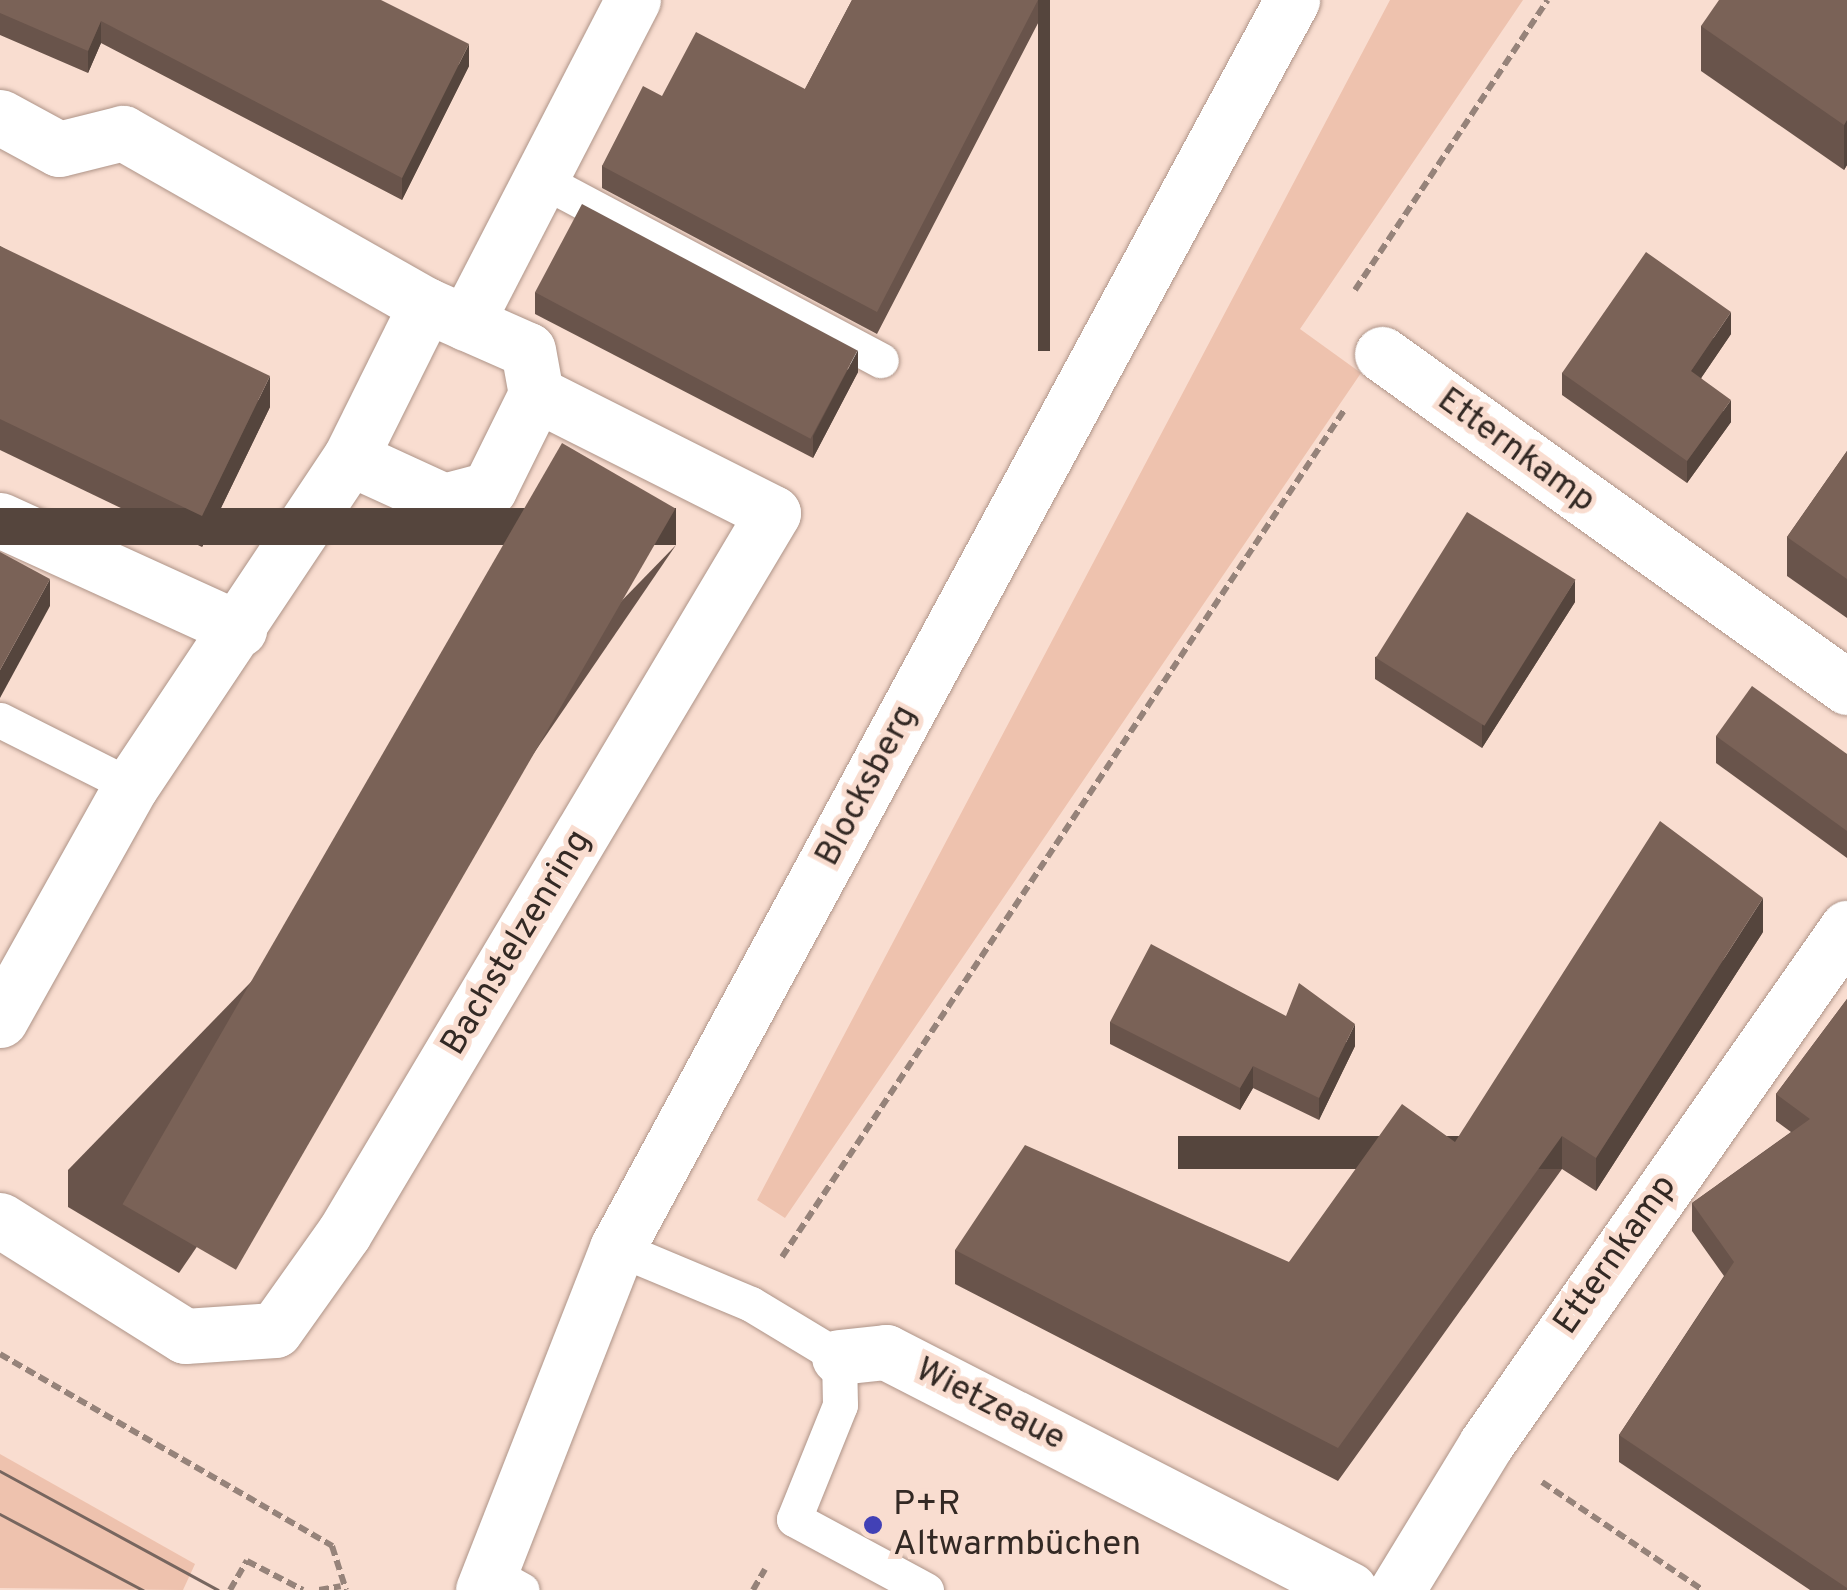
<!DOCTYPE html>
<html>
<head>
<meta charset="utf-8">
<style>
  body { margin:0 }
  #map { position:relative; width:1847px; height:1590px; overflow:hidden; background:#f9ddd0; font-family:Overpass,sans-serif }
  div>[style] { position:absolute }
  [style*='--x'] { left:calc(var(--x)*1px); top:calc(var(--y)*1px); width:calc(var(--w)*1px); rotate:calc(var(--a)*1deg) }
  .green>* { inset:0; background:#eec2ae }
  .path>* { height:6px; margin-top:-3px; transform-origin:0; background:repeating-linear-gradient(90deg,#96837a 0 10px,transparent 0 15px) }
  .roads { filter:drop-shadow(0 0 2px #ae9488) drop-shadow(0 0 2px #ae9488) }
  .service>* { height:35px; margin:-17.5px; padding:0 17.5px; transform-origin:17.5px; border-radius:17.5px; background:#fff }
  .minor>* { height:55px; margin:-27.5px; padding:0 27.5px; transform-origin:27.5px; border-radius:27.5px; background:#fff }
  .tram>* { height:2.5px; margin:-1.25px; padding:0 1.25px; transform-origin:1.25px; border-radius:1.25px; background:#77665f }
  .wall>* { inset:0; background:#69544b }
  .shaded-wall>* { inset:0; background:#55453d; transform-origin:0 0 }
  .building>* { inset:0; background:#7a6257; transform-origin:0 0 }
  .dots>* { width:28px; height:28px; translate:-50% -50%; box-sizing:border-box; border:5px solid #f9ddd0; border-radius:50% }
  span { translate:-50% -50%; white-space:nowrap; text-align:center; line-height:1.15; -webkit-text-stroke:10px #f9ddd0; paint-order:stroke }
  .street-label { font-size:35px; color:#332924 }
  .poi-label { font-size:35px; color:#332924 }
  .left { translate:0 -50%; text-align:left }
</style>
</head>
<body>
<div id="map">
  <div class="green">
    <i style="clip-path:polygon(1390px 0,1523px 0,1300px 329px,1361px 373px,785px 1218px,757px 1200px)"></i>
    <i style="clip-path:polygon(0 1454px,195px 1564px,183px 1590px,0 1588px)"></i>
  </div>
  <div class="path">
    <i style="--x:1355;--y:290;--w:348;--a:-56.4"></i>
    <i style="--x:782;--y:1257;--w:1018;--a:-56.42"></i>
    <i style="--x:0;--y:1354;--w:384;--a:30"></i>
    <i style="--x:332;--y:1546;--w:46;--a:72.3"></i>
    <i style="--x:1542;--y:1482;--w:194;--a:33.9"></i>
    <i style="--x:230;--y:1590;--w:34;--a:-60"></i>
    <i style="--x:247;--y:1561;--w:63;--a:27.4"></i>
    <i style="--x:319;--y:1590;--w:22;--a:-10"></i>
    <i style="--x:753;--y:1590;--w:24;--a:-60"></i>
  </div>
  <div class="roads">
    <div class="service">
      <i style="--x:540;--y:179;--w:386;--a:28"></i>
      <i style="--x:0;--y:720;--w:147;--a:26.7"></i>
      <i style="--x:617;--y:1248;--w:145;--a:22.7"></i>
      <i style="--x:751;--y:1304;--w:103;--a:31.1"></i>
      <i style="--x:839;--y:1357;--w:48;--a:88.8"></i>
      <i style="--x:840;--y:1405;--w:123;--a:112"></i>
      <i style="--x:794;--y:1519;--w:150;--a:28.3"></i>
      <i style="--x:491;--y:1573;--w:35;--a:29"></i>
    </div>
    <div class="minor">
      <i style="--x:0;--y:117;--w:67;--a:28.5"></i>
      <i style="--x:59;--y:149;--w:66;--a:-14"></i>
      <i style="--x:123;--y:133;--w:348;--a:29.6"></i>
      <i style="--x:426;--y:305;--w:111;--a:23.8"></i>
      <i style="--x:528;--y:350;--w:45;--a:79.7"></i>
      <i style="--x:536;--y:394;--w:106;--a:116.3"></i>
      <i style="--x:489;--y:489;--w:47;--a:165.1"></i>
      <i style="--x:444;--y:501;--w:103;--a:-155.4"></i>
      <i style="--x:466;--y:323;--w:364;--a:-62.7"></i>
      <i style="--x:1382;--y:354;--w:572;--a:35.61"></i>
      <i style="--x:0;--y:520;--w:263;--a:24.5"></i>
      <i style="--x:0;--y:1020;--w:268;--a:-60.8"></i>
      <i style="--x:131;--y:786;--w:394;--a:-56.3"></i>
      <i style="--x:350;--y:458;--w:171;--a:-63.6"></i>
      <i style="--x:0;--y:1220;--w:218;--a:32.1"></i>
      <i style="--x:185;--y:1336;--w:90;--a:-3.8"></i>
      <i style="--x:275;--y:1330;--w:119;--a:-54.6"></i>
      <i style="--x:344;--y:1233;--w:838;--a:-59.21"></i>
      <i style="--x:773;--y:513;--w:265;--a:-153.3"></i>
      <i style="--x:839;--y:1357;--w:47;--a:-6.1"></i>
      <i style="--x:886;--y:1352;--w:521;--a:27.15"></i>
      <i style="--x:483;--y:1590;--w:367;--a:-68.6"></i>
      <i style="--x:617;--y:1248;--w:1419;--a:-61.59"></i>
      <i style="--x:1397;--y:1590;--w:171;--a:-58.6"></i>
      <i style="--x:1486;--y:1444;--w:630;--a:-55.02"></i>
    </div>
  </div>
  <div class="tram">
    <i style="--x:0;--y:1471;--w:248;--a:28.6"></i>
    <i style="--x:0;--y:1514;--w:162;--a:28"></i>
  </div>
  <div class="wall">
    <i style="clip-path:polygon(0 0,469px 66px,402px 200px,101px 43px,88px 73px,0 35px)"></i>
    <i style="clip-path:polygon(852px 0,1050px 0,877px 334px,602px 188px,602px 166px,662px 96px,805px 89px)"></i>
    <i style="clip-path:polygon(1847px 0,1847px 165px,1844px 170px,1701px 71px,1701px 26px)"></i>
    <i style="clip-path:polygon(0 246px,270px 407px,202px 547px,0 450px)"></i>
    <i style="clip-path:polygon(535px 292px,858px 372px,813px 458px,535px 314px)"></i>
    <i style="clip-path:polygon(1731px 334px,1701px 378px,1731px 422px,1687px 483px,1562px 395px,1562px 373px)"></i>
    <i style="clip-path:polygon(1847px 451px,1847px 618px,1787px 576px,1787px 537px)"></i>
    <i style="clip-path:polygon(676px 545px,179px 1273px,68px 1207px,68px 1170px)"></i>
    <i style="clip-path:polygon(1575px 602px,1482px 748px,1375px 679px,1375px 657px)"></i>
    <i style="clip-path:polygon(1716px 736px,1847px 754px,1847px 858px,1716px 763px)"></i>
    <i style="clip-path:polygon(1763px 932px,1596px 1191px,1562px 1169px,1338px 1481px,955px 1284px,955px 1250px,1289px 1262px)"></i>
    <i style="clip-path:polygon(1847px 999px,1847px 1590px,1810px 1590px,1619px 1462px,1619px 1435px,1724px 1276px,1692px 1231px,1692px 1203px,1791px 1132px,1776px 1121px,1776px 1094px)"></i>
    <i style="clip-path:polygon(1286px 1016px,1355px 1046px,1319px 1120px,1253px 1088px,1240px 1110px,1110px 1044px,1110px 1022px)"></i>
  </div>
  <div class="shaded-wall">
    <i style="left:1038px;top:0;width:12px;height:351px"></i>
    <i style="clip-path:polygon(101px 21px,101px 43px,88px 73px,88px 51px)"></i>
    <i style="clip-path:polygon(469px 44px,469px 66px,402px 200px,402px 178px)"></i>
    <i style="clip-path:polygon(1847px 120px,1847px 165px,1844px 170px,1844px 125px)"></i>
    <i style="clip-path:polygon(1731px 312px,1731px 334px,1691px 393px,1691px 371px)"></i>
    <i style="clip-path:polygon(858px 350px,858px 372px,813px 458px,813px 436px)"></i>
    <i style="clip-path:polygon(270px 376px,270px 407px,202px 547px,202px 516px)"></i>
    <i style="clip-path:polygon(1731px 400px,1731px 422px,1687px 483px,1687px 461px)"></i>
    <i style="left:676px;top:508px;width:37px;height:881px;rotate:90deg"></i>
    <i style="clip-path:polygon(50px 579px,50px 606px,0 698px,0 670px)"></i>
    <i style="clip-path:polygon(1575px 580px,1575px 602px,1482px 748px,1482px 725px)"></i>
    <i style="clip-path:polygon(1763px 898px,1763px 932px,1596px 1191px,1596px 1158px)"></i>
    <i style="clip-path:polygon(1355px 1024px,1355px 1046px,1319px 1120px,1319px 1098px)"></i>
    <i style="clip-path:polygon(1253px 1066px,1253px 1088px,1240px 1110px,1240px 1088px)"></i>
    <i style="left:1562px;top:1136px;width:33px;height:384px;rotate:90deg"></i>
  </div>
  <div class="building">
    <i style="clip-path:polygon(0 0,381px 0,469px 44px,402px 178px,101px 21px,88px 51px,0 13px)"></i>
    <i style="clip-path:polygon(852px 0,1038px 0,877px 312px,602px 166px,643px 86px,662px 96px,696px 32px,805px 89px)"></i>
    <i style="clip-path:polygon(1719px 0,1847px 0,1847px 120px,1844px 125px,1701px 26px)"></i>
    <i style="left:582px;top:204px;width:312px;height:100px;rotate:28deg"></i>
    <i style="clip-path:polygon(0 246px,270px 376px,202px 516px,0 419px)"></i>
    <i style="clip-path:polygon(1646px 252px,1731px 312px,1691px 371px,1731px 400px,1687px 461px,1562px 373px)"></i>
    <i style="left:562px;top:443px;width:131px;height:879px;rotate:30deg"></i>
    <i style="clip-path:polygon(1847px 451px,1847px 579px,1787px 537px)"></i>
    <i style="left:1467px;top:512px;width:128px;height:172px;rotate:32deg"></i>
    <i style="clip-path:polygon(0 552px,50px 579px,0 670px)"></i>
    <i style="clip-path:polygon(1752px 686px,1847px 754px,1847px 831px,1716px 736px)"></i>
    <i style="clip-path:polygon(1660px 821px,1763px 898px,1596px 1158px,1562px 1136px,1338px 1448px,955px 1250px,1025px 1145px,1289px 1262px,1402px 1104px,1455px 1142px)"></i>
    <i style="clip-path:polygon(1151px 944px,1286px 1016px,1299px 983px,1355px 1024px,1319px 1098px,1253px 1066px,1240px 1088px,1110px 1022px)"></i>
    <i style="clip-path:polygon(1847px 999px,1847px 1588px,1619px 1435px,1734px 1262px,1692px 1203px,1810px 1119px,1776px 1094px)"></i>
  </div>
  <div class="dots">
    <i style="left:873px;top:1525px;background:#4241b6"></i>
  </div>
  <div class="street-label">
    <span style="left:1516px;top:451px;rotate:36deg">Etternkamp</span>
    <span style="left:867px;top:786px;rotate:-62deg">Blocksberg</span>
    <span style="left:517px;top:943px;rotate:-59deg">Bachstelzenring</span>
    <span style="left:1616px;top:1255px;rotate:-55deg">Etternkamp</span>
    <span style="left:990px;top:1405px;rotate:27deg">Wietzeaue</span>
  </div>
  <div class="poi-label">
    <span class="left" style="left:893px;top:1525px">P+R<br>Altwarmbüchen</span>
  </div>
</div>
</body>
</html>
